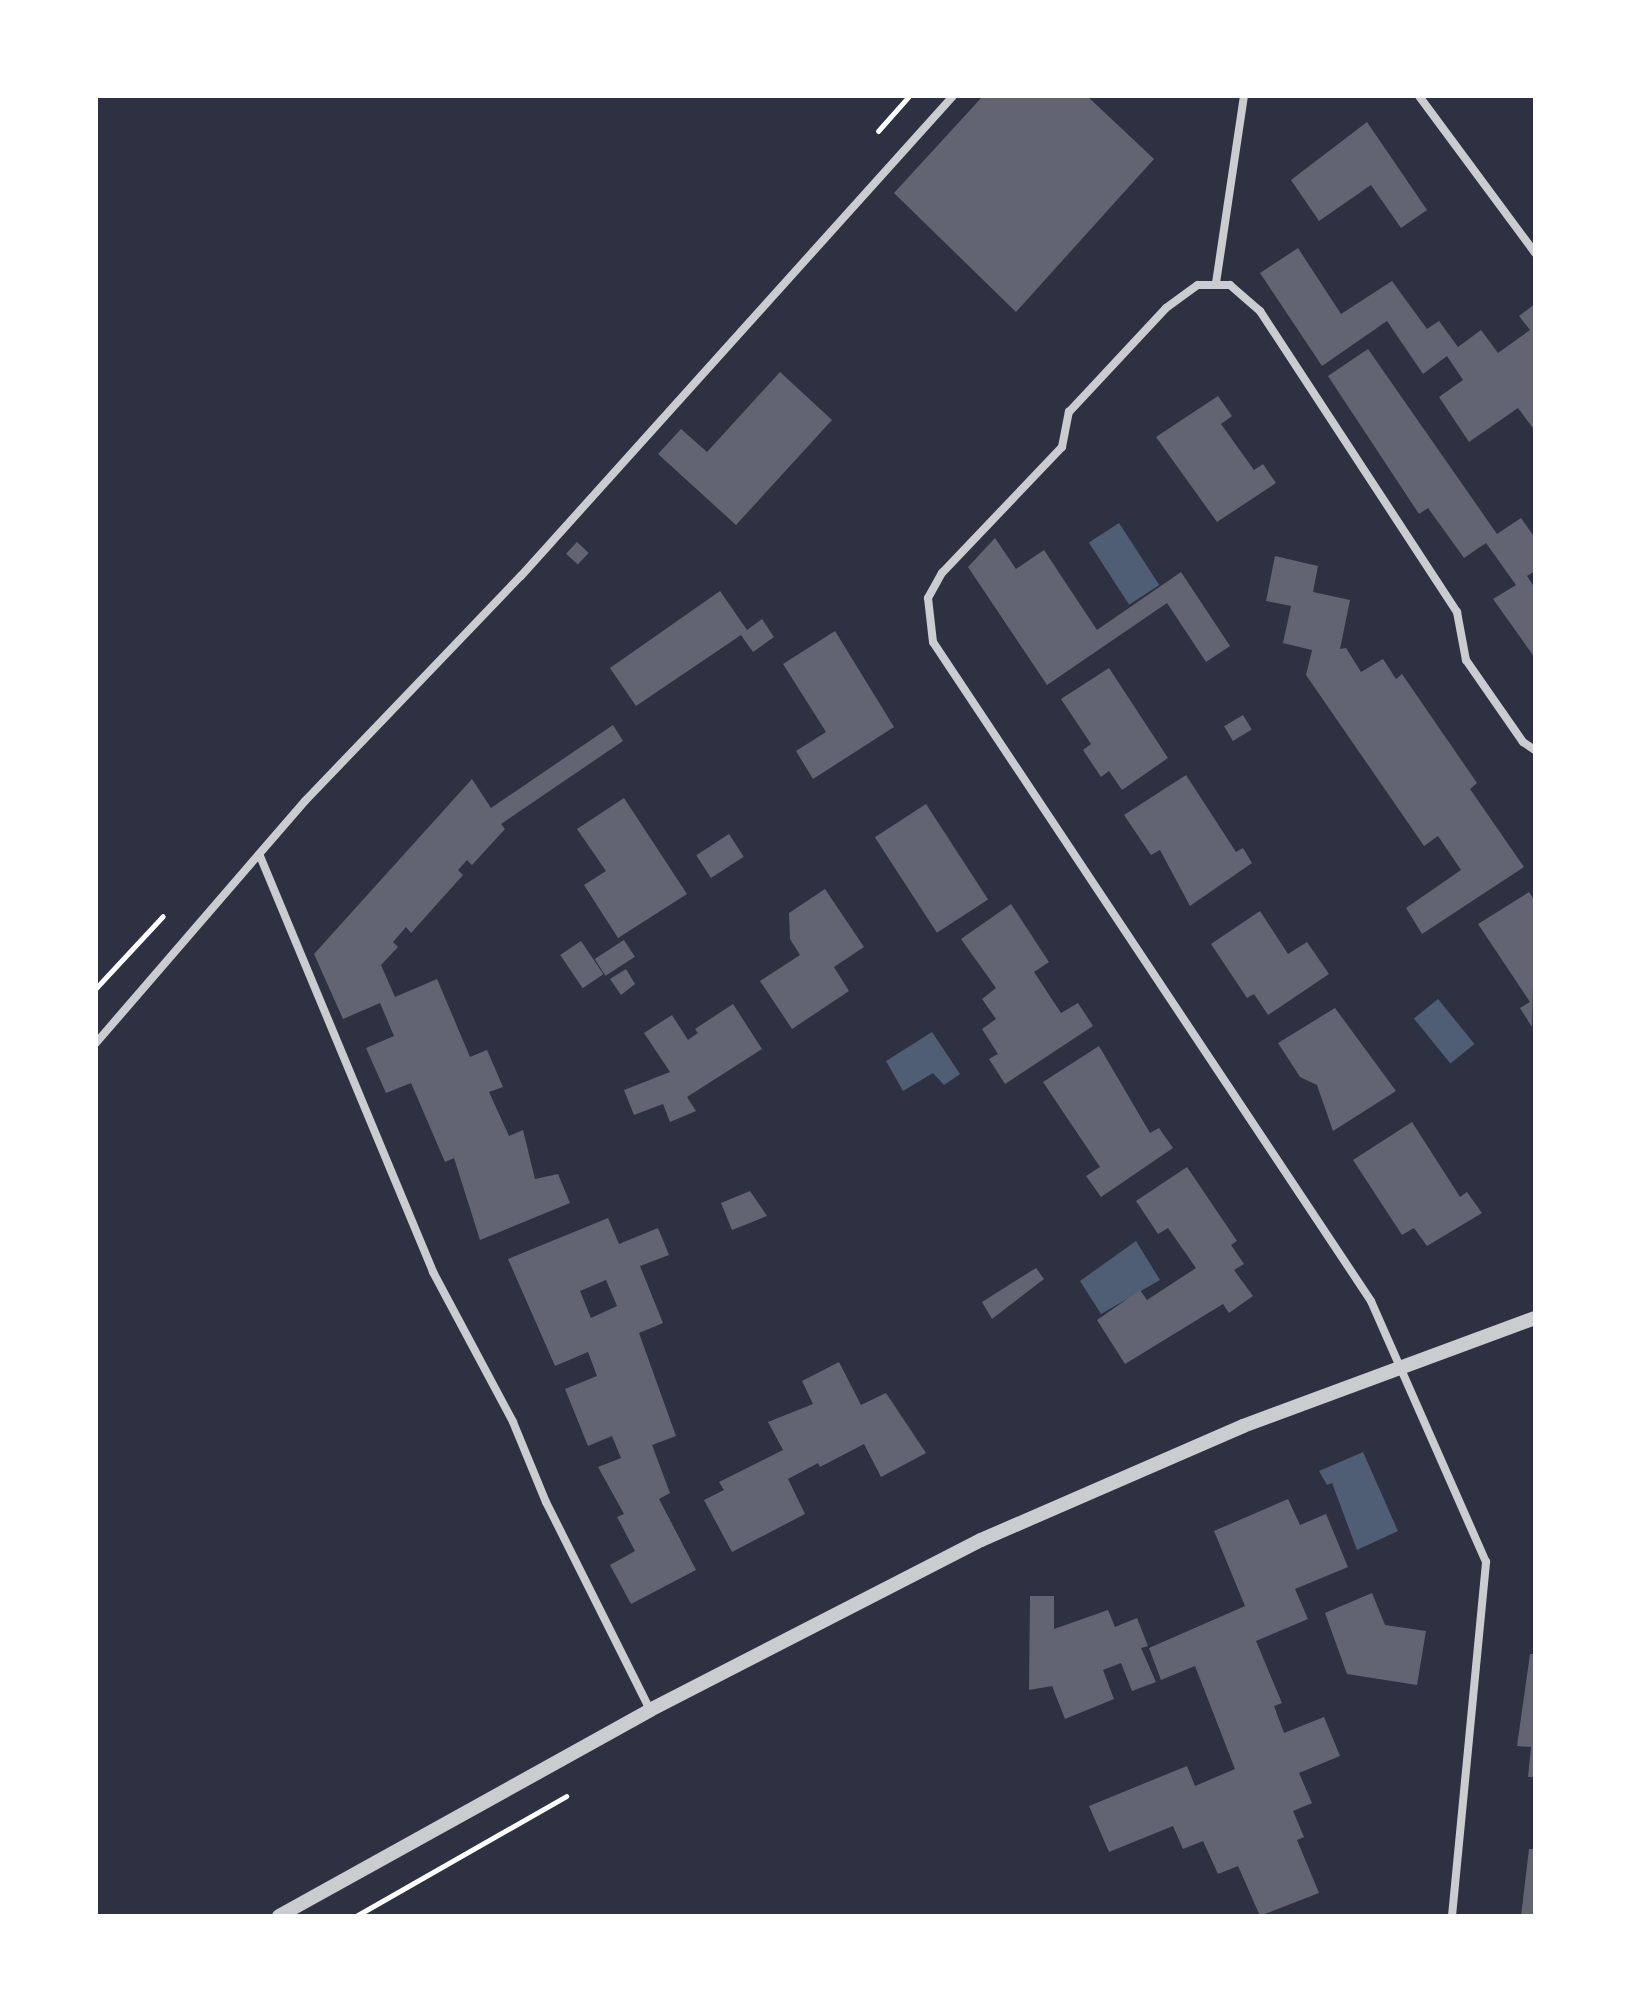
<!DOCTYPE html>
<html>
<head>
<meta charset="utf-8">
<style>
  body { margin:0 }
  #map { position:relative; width:1631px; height:2012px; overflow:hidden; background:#2d3142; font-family:"Roboto Condensed",sans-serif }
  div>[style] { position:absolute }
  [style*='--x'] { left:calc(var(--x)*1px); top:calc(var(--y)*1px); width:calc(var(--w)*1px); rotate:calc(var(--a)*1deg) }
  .water>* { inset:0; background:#4f5d75; transform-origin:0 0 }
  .building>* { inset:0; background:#626471; transform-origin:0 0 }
  .path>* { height:5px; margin:-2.5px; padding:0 2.5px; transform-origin:2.5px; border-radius:2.5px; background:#fff }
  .minor>* { height:8px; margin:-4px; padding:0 4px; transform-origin:4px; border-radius:4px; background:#caccd0 }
  .tertiary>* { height:14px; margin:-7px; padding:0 7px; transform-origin:7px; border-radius:7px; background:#caccd0 }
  span { translate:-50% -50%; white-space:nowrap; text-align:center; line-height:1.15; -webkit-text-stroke:8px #fff; paint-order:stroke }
  .frame { position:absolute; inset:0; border:98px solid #fff; pointer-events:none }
</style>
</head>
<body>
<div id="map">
  <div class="water">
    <i style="left:1119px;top:523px;width:74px;height:36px;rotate:57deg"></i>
    <i style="left:1438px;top:999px;width:58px;height:31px;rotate:51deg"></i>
    <i style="clip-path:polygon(932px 1032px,960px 1074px,944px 1085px,933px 1073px,903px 1091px,886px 1061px)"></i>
    <i style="clip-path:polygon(1136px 1241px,1160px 1280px,1101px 1314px,1080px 1281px)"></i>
    <i style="clip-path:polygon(1363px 1452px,1398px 1531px,1357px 1550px,1332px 1483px,1327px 1485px,1319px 1471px)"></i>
  </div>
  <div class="building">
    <i style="clip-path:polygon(983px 96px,1087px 96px,1154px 159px,1016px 312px,894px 193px)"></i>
    <i style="clip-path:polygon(1367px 122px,1427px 210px,1401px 228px,1371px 185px,1319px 221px,1291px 180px)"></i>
    <i style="clip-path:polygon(1298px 248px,1341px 314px,1392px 281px,1427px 329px,1439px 321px,1458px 347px,1481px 330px,1498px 353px,1530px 330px,1519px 316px,1535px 304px,1535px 431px,1518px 408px,1469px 442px,1439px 397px,1463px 380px,1447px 356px,1423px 374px,1387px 321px,1322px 366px,1260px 273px)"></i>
    <i style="clip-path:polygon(1368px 349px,1497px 534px,1521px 518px,1535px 538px,1535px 571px,1527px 576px,1535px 588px,1535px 658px,1493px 599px,1516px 585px,1486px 543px,1464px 558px,1428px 508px,1419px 514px,1328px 376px)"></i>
    <i style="clip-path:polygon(780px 372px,832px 420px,736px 525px,658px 454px,681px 429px,707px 452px)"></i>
    <i style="clip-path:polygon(1218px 396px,1232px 416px,1221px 424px,1254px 470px,1263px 464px,1276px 483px,1217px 522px,1156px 437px)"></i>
    <i style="clip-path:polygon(995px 538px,1016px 569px,1044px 550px,1097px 630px,1181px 572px,1230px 646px,1206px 662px,1167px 603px,1047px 685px,968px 567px)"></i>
    <i style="left:577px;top:542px;width:16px;height:16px;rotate:43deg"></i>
    <i style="clip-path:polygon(1275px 556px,1318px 566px,1313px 592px,1350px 600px,1340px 649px,1346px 648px,1361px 672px,1383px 659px,1396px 679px,1402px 674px,1477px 783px,1470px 789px,1524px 867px,1422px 934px,1406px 908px,1461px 870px,1438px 836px,1424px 846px,1306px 675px,1312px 650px,1283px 643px,1291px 606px,1266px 601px)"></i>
    <i style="clip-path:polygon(720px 591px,747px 630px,762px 619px,774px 637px,753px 652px,741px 635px,636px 706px,610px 668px)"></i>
    <i style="clip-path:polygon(835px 631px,894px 727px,813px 779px,796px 751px,826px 732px,783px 664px)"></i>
    <i style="clip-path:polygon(1109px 668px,1168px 758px,1122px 790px,1109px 771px,1101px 777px,1083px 750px,1091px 744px,1061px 699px)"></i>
    <i style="left:1243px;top:715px;width:17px;height:22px;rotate:59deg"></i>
    <i style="clip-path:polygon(613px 725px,623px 741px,501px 824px,505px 829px,472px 865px,467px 860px,458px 870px,463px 875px,411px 933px,406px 927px,393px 942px,398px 947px,381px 965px,395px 997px,437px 979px,470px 1057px,487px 1050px,503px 1087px,489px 1092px,509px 1136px,523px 1130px,535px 1179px,558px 1174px,570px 1203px,480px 1240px,454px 1158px,445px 1162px,411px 1083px,386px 1093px,366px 1048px,394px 1036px,380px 1003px,343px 1019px,314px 954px,472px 779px,491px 808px)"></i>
    <i style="clip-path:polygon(1186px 775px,1236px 852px,1243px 848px,1252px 863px,1190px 906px,1160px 850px,1151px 855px,1124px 815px)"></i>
    <i style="clip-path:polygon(624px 798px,687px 894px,618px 938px,584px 885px,606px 871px,577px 829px)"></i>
    <i style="left:926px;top:804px;width:114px;height:61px;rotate:57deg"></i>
    <i style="left:729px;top:834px;width:27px;height:39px;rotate:57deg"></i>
    <i style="clip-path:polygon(825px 889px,864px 947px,834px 967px,849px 991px,792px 1029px,760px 981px,800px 955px,790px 939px,789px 913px)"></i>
    <i style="clip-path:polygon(1529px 892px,1535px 901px,1532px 1027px,1520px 1008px,1530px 1002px,1478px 924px)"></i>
    <i style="clip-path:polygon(1011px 904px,1049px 962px,1034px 972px,1061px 1013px,1078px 1003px,1093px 1026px,1005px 1084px,989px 1059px,998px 1054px,982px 1029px,996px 1019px,982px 999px,996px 988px,961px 939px)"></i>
    <i style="clip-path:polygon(1260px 911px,1288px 954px,1307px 942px,1329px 974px,1268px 1015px,1254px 994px,1247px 998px,1211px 944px)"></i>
    <i style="left:624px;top:940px;width:20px;height:35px;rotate:57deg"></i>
    <i style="left:581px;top:941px;width:40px;height:25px;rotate:56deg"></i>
    <i style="clip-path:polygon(626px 969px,635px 984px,621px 995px,610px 979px)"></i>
    <i style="clip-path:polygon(733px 1004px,762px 1049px,687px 1097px,696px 1111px,670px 1122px,663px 1104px,634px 1115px,624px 1090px,670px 1072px,644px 1033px,672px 1015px,688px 1040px,698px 1033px,695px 1029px)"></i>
    <i style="clip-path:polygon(1335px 1008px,1396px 1091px,1333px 1131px,1317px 1085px,1300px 1077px,1278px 1043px)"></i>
    <i style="clip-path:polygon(1099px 1046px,1150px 1133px,1159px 1128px,1173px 1148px,1101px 1197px,1086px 1176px,1100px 1167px,1043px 1082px)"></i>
    <i style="clip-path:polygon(1412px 1122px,1460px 1197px,1467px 1192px,1482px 1213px,1427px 1246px,1414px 1228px,1402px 1235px,1353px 1160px)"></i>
    <i style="clip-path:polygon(1187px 1167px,1237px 1241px,1231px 1245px,1244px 1264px,1234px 1270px,1253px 1296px,1229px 1313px,1223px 1304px,1125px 1364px,1097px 1320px,1140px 1290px,1147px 1300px,1196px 1268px,1168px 1228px,1158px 1234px,1136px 1201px)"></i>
    <i style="clip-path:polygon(750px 1191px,767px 1216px,732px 1230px,721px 1203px)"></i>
    <i style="clip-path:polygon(evenodd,608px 1218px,619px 1244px,658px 1228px,669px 1255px,640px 1266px,663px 1323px,639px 1333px,676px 1436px,652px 1445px,670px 1493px,659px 1499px,696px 1570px,631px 1604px,610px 1565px,635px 1551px,617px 1517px,624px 1514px,598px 1467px,621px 1458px,612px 1436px,588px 1446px,565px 1389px,597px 1376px,588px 1352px,555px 1366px,508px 1259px,608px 1218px,606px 1280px,617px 1306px,591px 1318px,580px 1291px,606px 1280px)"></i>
    <i style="clip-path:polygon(1036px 1268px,1044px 1279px,992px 1319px,982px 1302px)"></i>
    <i style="clip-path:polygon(839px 1362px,861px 1405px,886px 1393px,926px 1453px,881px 1477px,864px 1444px,820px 1467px,818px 1463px,788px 1479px,805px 1514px,732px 1552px,704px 1500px,724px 1490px,719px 1482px,783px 1450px,768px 1422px,813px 1404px,802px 1381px)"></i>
    <i style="clip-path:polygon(1288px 1499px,1300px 1525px,1326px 1514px,1348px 1567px,1295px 1589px,1308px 1619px,1256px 1641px,1282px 1703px,1274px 1706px,1284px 1733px,1324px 1717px,1340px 1756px,1299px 1773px,1312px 1803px,1293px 1811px,1304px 1837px,1297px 1840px,1319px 1893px,1260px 1916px,1238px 1866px,1218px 1874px,1203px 1841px,1183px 1849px,1173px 1826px,1109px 1852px,1089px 1806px,1187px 1766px,1195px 1786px,1235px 1769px,1195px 1666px,1161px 1680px,1149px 1648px,1245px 1606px,1214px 1531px)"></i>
    <i style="clip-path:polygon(1372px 1593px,1385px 1625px,1426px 1631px,1417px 1685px,1347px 1674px,1325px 1613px)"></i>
    <i style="clip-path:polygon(1030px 1596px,1054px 1596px,1054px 1629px,1108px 1610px,1115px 1627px,1137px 1618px,1148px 1646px,1141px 1648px,1156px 1682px,1132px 1691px,1121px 1663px,1103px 1670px,1114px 1699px,1065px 1719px,1052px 1686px,1029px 1690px)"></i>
    <i style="clip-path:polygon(1530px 1654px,1535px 1654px,1535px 1777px,1528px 1777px,1531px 1747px,1517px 1746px)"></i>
    <i style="clip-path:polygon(1529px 1849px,1535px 1849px,1535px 1916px,1521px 1916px)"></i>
  </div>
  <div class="path">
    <i style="--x:878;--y:131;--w:47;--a:-48.5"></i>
    <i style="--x:96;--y:988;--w:98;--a:-47.1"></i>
    <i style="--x:356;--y:1916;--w:242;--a:-29.7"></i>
  </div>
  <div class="minor">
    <i style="--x:1419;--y:96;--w:195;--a:53.5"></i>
    <i style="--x:1216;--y:283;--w:189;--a:-81.5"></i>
    <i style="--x:260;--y:856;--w:451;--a:67.4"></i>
    <i style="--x:433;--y:1272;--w:170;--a:61.9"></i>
    <i style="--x:513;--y:1422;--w:87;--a:67.6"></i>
    <i style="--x:546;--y:1502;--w:233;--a:63.4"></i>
    <i style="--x:96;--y:1043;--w:320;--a:-49.2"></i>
    <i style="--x:305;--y:801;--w:312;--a:-46.2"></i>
    <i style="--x:521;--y:576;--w:646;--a:-48.01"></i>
    <i style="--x:1452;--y:1916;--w:356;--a:-84.5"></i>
    <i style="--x:1486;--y:1562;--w:285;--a:-113.8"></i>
    <i style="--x:1371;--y:1301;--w:791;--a:-123.61"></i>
    <i style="--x:933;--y:642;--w:44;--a:-96.5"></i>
    <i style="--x:928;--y:598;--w:29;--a:-61"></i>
    <i style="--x:942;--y:573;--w:174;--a:-46.4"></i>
    <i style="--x:1062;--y:447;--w:36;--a:-79"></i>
    <i style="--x:1069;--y:412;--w:142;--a:-47"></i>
    <i style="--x:1166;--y:308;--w:39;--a:-36"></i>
    <i style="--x:1198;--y:285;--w:32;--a:0"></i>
    <i style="--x:1230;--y:285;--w:40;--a:41"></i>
    <i style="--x:1260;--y:311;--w:360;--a:56.8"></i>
    <i style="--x:1457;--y:612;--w:49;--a:79.4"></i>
    <i style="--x:1466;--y:660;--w:100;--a:55.2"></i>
    <i style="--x:1523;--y:742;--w:14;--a:34"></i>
  </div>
  <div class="tertiary">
    <i style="--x:279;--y:1916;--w:424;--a:-29"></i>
    <i style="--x:650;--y:1710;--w:372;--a:-27.2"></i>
    <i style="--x:981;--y:1540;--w:286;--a:-23.5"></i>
    <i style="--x:1243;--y:1426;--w:311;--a:-20.3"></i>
  </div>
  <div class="frame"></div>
</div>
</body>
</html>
